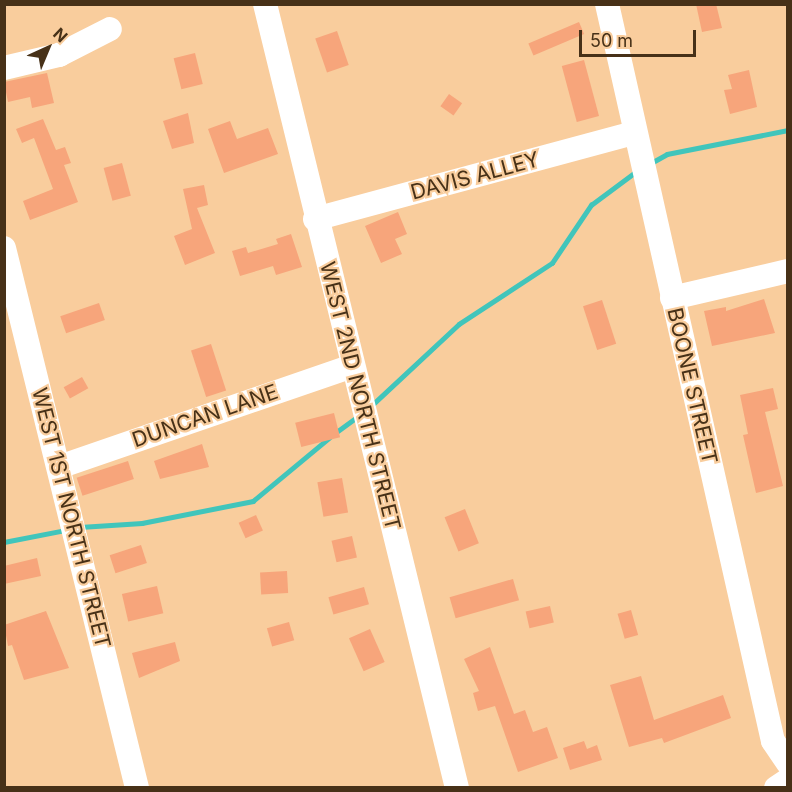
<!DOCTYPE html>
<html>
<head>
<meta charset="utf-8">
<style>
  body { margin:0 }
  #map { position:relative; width:792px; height:792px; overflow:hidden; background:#f9cd9d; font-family:Inter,sans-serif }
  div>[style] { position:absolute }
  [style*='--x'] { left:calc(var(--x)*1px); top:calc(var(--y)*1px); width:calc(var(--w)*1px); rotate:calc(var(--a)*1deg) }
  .stream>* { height:4.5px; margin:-2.25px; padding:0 2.25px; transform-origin:2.25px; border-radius:2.25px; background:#41c5bb }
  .building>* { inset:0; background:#f7a57b; transform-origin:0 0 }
  .minor>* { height:24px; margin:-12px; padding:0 12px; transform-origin:12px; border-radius:12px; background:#fff }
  span { translate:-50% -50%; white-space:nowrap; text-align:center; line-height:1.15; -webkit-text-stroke:4.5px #f9cd9d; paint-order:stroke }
  .street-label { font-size:21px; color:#473118 }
  .frame { position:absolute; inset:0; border:6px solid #473118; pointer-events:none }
  .north { position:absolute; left:18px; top:18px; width:60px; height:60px; -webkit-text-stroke:4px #f9cd9d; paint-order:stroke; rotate:44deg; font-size:16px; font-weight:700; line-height:24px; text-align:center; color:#473118 }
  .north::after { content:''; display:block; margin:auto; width:21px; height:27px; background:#473118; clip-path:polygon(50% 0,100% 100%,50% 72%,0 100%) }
  .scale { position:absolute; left:579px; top:30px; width:117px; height:27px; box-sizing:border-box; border:3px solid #473118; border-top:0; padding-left:8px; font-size:18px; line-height:21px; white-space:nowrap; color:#473118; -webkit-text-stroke:4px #f9cd9d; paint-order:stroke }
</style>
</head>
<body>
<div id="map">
  <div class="stream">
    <i style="--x:651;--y:163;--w:18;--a:-29"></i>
    <i style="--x:667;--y:154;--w:123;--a:-11.2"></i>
    <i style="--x:371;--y:406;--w:120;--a:-43"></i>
    <i style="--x:459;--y:324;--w:111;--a:-33.3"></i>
    <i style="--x:552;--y:263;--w:70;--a:-56.1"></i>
    <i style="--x:591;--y:205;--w:59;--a:-36.7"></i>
    <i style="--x:335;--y:433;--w:27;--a:-36"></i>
    <i style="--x:80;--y:527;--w:62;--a:-3.7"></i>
    <i style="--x:142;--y:523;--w:113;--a:-11.2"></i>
    <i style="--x:253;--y:501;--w:99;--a:-39.7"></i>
    <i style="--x:4;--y:542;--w:63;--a:-11"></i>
  </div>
  <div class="building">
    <i style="clip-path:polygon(696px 4px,716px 4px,722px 28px,702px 32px)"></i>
    <i style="left:579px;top:22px;width:13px;height:55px;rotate:67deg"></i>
    <i style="left:337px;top:31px;width:36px;height:23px;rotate:71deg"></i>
    <i style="left:195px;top:53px;width:32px;height:22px;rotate:76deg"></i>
    <i style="left:584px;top:60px;width:58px;height:23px;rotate:75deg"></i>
    <i style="clip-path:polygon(749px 70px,757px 107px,730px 114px,724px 90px,732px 89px,728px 75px)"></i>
    <i style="clip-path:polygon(47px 73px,54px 103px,32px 108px,30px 97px,8px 102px,4px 82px)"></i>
    <i style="left:449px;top:94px;width:16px;height:15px;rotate:35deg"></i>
    <i style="clip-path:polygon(188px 113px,194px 143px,172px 149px,163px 121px)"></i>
    <i style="clip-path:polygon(43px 119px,56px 150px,65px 147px,71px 163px,64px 165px,78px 202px,30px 220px,23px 201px,53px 189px,34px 138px,22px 143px,16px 129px)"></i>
    <i style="clip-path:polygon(230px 121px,237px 139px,268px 128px,278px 154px,224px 173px,208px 129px)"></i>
    <i style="left:122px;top:163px;width:34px;height:19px;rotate:75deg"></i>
    <i style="clip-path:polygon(204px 185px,208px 205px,197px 208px,215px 253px,185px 265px,174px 236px,192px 229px,183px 189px)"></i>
    <i style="clip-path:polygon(398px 212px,407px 234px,395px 239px,402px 254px,381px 263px,365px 226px)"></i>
    <i style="clip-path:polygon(291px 234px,302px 267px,276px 275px,273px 266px,240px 276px,232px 251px,246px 247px,248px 253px,278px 244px,276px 239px)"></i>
    <i style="clip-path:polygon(764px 299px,775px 333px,712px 346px,704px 311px,726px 307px,726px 311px)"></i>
    <i style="left:602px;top:300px;width:46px;height:20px;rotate:72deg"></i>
    <i style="left:99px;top:303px;width:18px;height:41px;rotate:71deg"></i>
    <i style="left:211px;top:344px;width:49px;height:21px;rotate:72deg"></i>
    <i style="left:82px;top:377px;width:13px;height:21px;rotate:61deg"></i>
    <i style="clip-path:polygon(773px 388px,778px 409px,765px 412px,783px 486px,756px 493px,743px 435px,748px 434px,740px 395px)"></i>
    <i style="left:334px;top:413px;width:25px;height:40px;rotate:76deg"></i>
    <i style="clip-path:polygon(202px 444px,209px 467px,160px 479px,154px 461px)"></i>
    <i style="left:128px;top:461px;width:19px;height:54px;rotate:72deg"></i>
    <i style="left:342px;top:478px;width:35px;height:25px;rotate:80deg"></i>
    <i style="left:465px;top:509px;width:37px;height:22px;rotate:68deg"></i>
    <i style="left:256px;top:515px;width:17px;height:19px;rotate:66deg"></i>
    <i style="left:352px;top:536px;width:22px;height:21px;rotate:77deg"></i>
    <i style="left:141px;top:545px;width:19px;height:33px;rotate:72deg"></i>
    <i style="clip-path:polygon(37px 558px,41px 576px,4px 584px,4px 566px)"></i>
    <i style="left:287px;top:571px;width:22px;height:27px;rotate:87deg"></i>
    <i style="left:513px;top:579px;width:22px;height:66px;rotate:74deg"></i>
    <i style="left:157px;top:586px;width:28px;height:36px;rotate:77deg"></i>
    <i style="left:364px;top:587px;width:18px;height:37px;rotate:74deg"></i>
    <i style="left:550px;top:606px;width:17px;height:25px;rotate:77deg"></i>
    <i style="left:631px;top:610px;width:26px;height:14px;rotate:74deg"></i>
    <i style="clip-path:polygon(46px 611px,69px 668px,24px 680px,12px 645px,8px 646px,4px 625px)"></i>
    <i style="left:289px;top:622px;width:19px;height:23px;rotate:74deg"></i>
    <i style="left:370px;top:629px;width:36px;height:23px;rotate:66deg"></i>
    <i style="clip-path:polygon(175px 642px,180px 661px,139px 678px,132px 653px)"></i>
    <i style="clip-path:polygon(490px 647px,514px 714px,525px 710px,533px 732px,547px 727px,558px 758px,518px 772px,495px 706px,478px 711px,473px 693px,479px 691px,464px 659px)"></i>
    <i style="clip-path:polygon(641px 676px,654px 720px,723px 695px,731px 718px,664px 743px,662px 738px,629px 747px,610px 685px)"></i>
    <i style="clip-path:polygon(584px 741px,587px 749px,597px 745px,602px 760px,570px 770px,563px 748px)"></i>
  </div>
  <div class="minor">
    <i style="--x:265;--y:4;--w:807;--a:76.24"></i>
    <i style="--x:607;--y:4;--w:755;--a:77.31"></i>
    <i style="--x:773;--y:741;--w:27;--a:56"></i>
    <i style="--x:4;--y:68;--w:57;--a:-13.3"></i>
    <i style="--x:59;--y:55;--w:57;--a:-27"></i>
    <i style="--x:315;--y:219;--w:330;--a:-15.1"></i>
    <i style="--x:4;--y:248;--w:556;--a:76.16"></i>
    <i style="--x:672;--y:298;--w:119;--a:-13.1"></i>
    <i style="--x:59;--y:467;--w:310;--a:-19"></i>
    <i style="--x:776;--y:788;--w:14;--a:-34"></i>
  </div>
  <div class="street-label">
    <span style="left:475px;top:176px;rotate:-15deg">DAVIS ALLEY</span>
    <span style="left:692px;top:386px;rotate:77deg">BOONE STREET</span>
    <span style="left:360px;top:396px;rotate:76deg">WEST 2ND NORTH STREET</span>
    <span style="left:205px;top:416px;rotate:-19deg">DUNCAN LANE</span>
    <span style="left:71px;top:518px;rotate:76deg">WEST 1ST NORTH STREET</span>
  </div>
  <div class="frame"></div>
  <div class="north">N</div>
  <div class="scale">50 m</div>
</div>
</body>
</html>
